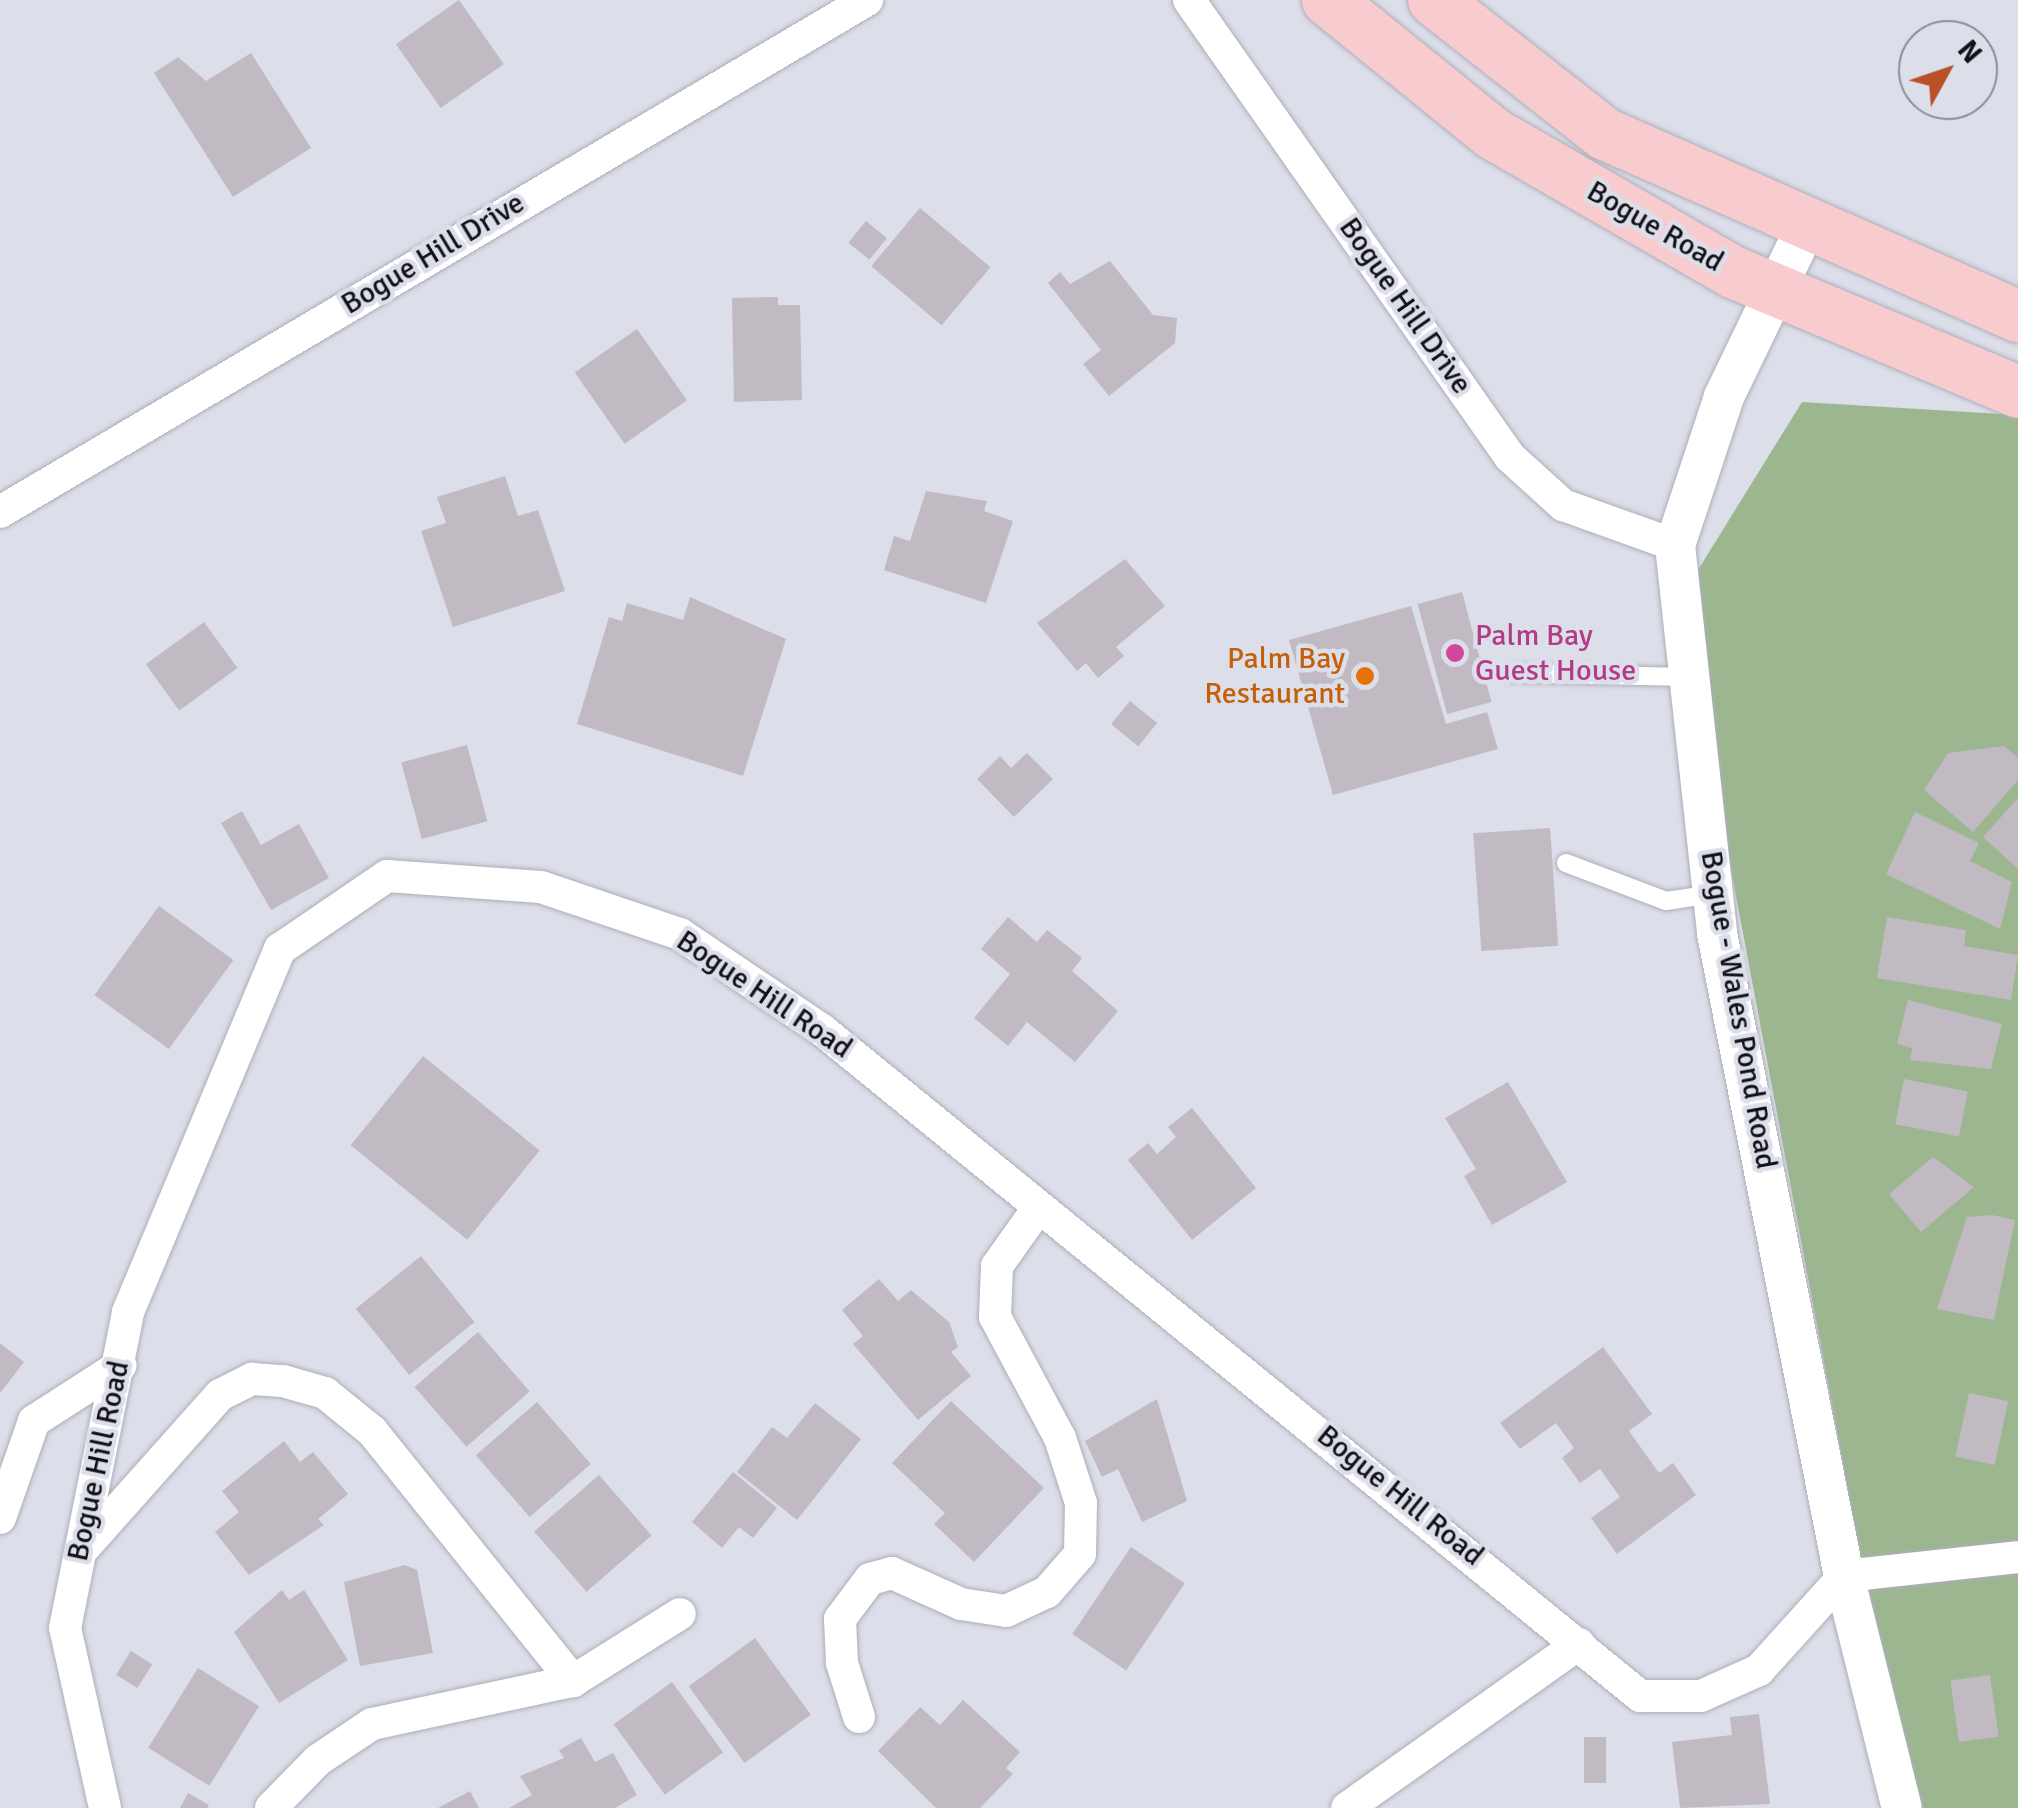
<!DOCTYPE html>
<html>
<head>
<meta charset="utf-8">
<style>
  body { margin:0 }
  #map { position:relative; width:2018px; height:1808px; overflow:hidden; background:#dcdee9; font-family:Signika,sans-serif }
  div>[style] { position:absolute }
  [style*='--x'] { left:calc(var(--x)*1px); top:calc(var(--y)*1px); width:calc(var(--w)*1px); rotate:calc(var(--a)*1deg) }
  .green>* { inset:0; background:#9cb690 }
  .building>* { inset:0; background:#c1bac3; transform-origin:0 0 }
  .roads { filter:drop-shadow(0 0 2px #adaeb8) drop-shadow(0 0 2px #adaeb8) }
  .service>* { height:18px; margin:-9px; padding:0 9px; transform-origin:9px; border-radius:9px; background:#fff }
  .minor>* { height:32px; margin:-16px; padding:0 16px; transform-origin:16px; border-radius:16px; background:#fff }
  .tertiary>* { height:40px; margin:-20px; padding:0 20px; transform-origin:20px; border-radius:20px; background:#fff }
  .primary>* { height:52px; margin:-26px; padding:0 26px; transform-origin:26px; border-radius:26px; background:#f8cbce }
  .dots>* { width:28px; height:28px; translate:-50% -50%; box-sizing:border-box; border:5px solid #dcdee9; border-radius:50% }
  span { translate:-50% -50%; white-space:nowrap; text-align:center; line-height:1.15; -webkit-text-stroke:9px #dcdee9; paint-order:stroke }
  .street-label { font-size:30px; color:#111115 }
  .hotel-label { font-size:30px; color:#b23c85 }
  .left { translate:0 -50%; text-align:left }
  .food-label { font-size:30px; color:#c56008 }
  .right { translate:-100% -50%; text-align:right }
  .north { position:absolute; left:1898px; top:20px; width:100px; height:100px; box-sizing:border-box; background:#dcdee9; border:2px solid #8b8c94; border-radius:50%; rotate:50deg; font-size:28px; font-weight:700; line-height:40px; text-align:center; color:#111115 }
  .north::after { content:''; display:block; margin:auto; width:35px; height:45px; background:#b85127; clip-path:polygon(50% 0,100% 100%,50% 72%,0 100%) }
</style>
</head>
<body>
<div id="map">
  <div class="green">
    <i style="clip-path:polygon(1802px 402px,2018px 415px,2018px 1808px,1908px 1808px,1680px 599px)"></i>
  </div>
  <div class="building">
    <i style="left:459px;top:0;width:78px;height:77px;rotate:55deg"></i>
    <i style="clip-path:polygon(251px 53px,311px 148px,233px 197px,154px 73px,178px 57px,206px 81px)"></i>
    <i style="left:920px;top:208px;width:92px;height:76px;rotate:40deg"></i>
    <i style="left:866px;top:221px;width:27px;height:28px;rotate:39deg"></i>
    <i style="clip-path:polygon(1110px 261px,1153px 315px,1177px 318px,1175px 343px,1109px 396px,1083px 364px,1101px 350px,1048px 283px,1060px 272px,1070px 284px)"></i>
    <i style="clip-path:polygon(778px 297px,778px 305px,800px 305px,802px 400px,734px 402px,732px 298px)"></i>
    <i style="left:637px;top:329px;width:87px;height:76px;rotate:55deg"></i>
    <i style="clip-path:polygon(505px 476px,518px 516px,538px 510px,565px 591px,453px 627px,421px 531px,446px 523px,437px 497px)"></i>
    <i style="clip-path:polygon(926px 491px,987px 501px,984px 511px,1013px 521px,986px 603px,884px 570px,894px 536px,910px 541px)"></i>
    <i style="clip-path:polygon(1125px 559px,1165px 606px,1116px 647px,1124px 656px,1098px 678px,1086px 663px,1077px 671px,1037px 623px)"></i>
    <i style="left:1462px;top:592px;width:114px;height:46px;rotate:75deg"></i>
    <i style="clip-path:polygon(690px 597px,786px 639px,743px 776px,577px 724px,609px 617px,622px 621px,627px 603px,683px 620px)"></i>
    <i style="clip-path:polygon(1411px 606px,1446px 724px,1487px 712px,1498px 749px,1333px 795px,1289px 640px)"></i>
    <i style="left:204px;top:622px;width:57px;height:72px;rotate:54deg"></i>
    <i style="left:1130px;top:701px;width:35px;height:30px;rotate:39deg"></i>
    <i style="left:467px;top:745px;width:79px;height:68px;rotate:75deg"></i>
    <i style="clip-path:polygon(2004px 746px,2018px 758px,2018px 780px,1973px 832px,1924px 790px,1948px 753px)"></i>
    <i style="clip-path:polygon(1027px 753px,1053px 779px,1014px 817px,977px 779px,1000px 756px,1011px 768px)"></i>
    <i style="clip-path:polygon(2018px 798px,2018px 869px,1983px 837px)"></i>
    <i style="clip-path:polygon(242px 811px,261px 845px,299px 824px,329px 878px,271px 910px,221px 823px)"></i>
    <i style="clip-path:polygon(1915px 812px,1979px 843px,1970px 861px,2012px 882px,2000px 929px,1886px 874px)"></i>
    <i style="left:1550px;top:828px;width:118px;height:77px;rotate:86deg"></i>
    <i style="left:159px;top:906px;width:92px;height:110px;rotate:36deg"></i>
    <i style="clip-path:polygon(1008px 917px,1037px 942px,1047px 930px,1082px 958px,1072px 971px,1118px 1011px,1075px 1062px,1027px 1022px,1008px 1046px,974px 1018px,1010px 974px,981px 949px)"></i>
    <i style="clip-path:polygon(1887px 917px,1966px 930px,1964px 946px,2018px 955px,2011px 1000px,1877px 978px)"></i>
    <i style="clip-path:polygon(1908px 1000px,2002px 1024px,1991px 1069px,1910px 1060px,1912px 1048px,1897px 1044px)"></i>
    <i style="left:423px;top:1056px;width:150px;height:115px;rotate:39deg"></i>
    <i style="left:1904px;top:1079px;width:65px;height:46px;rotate:11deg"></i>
    <i style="clip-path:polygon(1508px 1082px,1567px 1182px,1492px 1225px,1464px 1176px,1476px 1169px,1445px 1118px)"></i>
    <i style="clip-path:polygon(1192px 1108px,1256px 1188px,1192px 1240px,1128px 1160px,1148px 1143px,1157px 1154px,1176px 1137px,1168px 1127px)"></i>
    <i style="clip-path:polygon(1933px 1157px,1974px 1187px,1921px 1232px,1889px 1194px)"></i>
    <i style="clip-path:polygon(1992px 1215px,2015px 1220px,1994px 1320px,1937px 1309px,1967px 1217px)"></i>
    <i style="left:421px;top:1256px;width:85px;height:84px;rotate:51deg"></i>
    <i style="clip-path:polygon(879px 1279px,898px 1301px,911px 1290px,949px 1322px,958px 1347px,951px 1352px,971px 1376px,918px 1420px,853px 1344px,863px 1336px,842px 1310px)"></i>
    <i style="left:478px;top:1332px;width:79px;height:84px;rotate:49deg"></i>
    <i style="clip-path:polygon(0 1343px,24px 1362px,0 1393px)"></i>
    <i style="clip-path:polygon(1603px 1347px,1652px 1414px,1629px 1431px,1659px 1473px,1673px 1463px,1696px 1495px,1617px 1554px,1591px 1518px,1620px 1497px,1600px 1469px,1580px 1483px,1562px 1458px,1574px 1448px,1556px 1423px,1520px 1449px,1500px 1423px)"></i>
    <i style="left:1969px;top:1393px;width:40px;height:65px;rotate:12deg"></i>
    <i style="clip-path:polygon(1157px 1399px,1187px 1501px,1142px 1522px,1118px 1469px,1102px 1477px,1085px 1441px)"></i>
    <i style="clip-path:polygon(951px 1401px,1044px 1488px,974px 1562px,934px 1524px,945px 1513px,892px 1463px)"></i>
    <i style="left:537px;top:1402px;width:82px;height:81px;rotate:49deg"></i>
    <i style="clip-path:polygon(815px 1403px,861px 1439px,797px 1520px,737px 1472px,772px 1427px,787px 1438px)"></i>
    <i style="clip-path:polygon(284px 1441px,300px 1462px,313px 1452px,348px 1494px,318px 1519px,324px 1525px,249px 1575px,215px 1532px,239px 1512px,222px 1491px)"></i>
    <i style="clip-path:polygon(733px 1472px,777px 1508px,753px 1538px,739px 1527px,722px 1548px,692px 1522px)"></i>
    <i style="left:599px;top:1475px;width:80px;height:86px;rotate:49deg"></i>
    <i style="left:1131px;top:1547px;width:65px;height:105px;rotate:34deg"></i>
    <i style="clip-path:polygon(405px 1565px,417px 1570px,433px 1653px,360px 1666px,344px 1582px)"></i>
    <i style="clip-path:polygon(282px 1590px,289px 1600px,304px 1590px,348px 1660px,279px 1703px,234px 1632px)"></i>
    <i style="left:755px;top:1638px;width:95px;height:82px;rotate:54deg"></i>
    <i style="left:131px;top:1651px;width:25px;height:28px;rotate:32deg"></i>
    <i style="left:198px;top:1668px;width:72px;height:94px;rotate:32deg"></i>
    <i style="left:1990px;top:1675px;width:62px;height:40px;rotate:82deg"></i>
    <i style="left:672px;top:1682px;width:87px;height:72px;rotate:54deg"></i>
    <i style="clip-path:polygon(963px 1700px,1020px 1752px,1006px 1768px,1013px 1774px,980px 1808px,936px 1808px,878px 1751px,920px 1707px,940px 1725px)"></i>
    <i style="clip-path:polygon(1759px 1714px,1770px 1804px,1680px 1808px,1672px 1742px,1732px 1735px,1730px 1717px)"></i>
    <i style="left:1584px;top:1737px;width:22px;height:46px"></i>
    <i style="clip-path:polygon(581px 1738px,595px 1762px,613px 1753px,637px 1795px,615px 1808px,509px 1808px,532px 1795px,520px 1776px,564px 1758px,559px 1750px)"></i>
    <i style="clip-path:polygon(470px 1791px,479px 1808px,438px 1808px)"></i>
    <i style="clip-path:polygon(188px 1793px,209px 1805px,207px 1808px,180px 1808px)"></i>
  </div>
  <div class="roads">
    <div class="service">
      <i style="--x:1512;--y:673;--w:176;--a:1.3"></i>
      <i style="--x:1566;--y:863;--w:107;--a:20.8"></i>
      <i style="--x:1666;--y:901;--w:48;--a:-8.5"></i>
    </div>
    <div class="minor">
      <i style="--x:1189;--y:0;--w:558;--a:54.92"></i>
      <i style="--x:1510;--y:457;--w:72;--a:42.2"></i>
      <i style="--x:1563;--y:505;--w:119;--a:19.7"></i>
      <i style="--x:0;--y:512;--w:1007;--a:-30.56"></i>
      <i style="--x:0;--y:1518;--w:103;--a:-70.7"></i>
      <i style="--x:34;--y:1421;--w:103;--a:-32.8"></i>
      <i style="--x:81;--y:1551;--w:209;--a:-48.3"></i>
      <i style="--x:220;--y:1395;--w:36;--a:-27"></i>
      <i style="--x:252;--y:1379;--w:31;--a:4"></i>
      <i style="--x:283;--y:1381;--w:44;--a:15.9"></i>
      <i style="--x:325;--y:1393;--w:60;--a:39"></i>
      <i style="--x:372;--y:1431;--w:321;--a:51.2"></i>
      <i style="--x:859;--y:1717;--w:57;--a:-107.5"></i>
      <i style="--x:842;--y:1663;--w:44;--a:-92.6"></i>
      <i style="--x:840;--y:1619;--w:50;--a:-53.1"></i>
      <i style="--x:870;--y:1579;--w:23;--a:-15"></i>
      <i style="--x:892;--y:1573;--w:76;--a:24.2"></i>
      <i style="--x:961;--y:1604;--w:46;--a:8.8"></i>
      <i style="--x:1006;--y:1611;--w:45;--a:-24.9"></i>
      <i style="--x:1047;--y:1592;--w:50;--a:-49"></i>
      <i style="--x:1080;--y:1554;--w:51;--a:-88.9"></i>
      <i style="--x:1081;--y:1503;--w:68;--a:-107.9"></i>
      <i style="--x:1060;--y:1438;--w:137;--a:-118.2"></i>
      <i style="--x:995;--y:1317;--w:51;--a:-87.8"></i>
      <i style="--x:997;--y:1266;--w:72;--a:-54.6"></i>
      <i style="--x:105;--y:1808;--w:184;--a:-102.5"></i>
      <i style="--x:65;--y:1628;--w:322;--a:-78.7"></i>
      <i style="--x:128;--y:1312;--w:394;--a:-67.3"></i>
      <i style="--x:280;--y:949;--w:130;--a:-34.3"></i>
      <i style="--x:387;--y:876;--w:154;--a:4.1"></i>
      <i style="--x:541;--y:887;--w:147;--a:18.7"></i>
      <i style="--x:680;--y:934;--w:171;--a:34.1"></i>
      <i style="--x:822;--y:1030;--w:1055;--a:39.15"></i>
      <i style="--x:1640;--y:1696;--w:61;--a:0"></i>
      <i style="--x:1701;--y:1696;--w:64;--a:-24.1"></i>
      <i style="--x:1759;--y:1670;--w:127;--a:-47.9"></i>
      <i style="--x:1844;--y:1576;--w:175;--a:-6.2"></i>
      <i style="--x:271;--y:1808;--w:67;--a:-45.6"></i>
      <i style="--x:318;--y:1760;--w:65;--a:-33.7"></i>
      <i style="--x:372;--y:1724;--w:206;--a:-12.1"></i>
      <i style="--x:573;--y:1681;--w:126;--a:-32.1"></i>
      <i style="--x:1347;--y:1808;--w:284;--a:-35.3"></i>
    </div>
    <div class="tertiary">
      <i style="--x:1806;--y:227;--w:189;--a:115.8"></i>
      <i style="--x:1724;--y:397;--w:156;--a:108.3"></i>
      <i style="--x:1675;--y:545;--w:390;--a:83.8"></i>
      <i style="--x:1717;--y:933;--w:655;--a:78.83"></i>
      <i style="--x:1844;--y:1576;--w:239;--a:76"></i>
    </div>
    <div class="primary">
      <i style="--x:1328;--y:0;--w:211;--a:39"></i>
      <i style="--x:1492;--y:133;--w:278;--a:30"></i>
      <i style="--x:1733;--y:272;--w:309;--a:22.8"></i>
      <i style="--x:1434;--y:0;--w:217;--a:38.1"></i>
      <i style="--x:1605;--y:134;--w:451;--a:23.8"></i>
    </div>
  </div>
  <div class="dots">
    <i style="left:1455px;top:653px;background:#d1479c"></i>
    <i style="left:1365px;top:676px;background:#e8710a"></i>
  </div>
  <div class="street-label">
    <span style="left:1655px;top:227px;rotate:30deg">Bogue Road</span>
    <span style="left:433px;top:254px;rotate:-31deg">Bogue Hill Drive</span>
    <span style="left:1405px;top:306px;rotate:55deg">Bogue Hill Drive</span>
    <span style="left:764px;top:995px;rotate:34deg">Bogue Hill Road</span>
    <span style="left:1738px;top:1010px;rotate:80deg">Bogue - Wales Pond Road</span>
    <span style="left:99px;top:1461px;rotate:-78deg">Bogue Hill Road</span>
    <span style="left:1400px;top:1496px;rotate:39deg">Bogue Hill Road</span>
  </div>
  <div class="hotel-label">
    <span class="left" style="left:1475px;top:653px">Palm Bay<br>Guest House</span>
  </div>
  <div class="food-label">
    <span class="right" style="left:1345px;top:676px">Palm Bay<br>Restaurant</span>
  </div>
  <div class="north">N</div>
</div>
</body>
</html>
